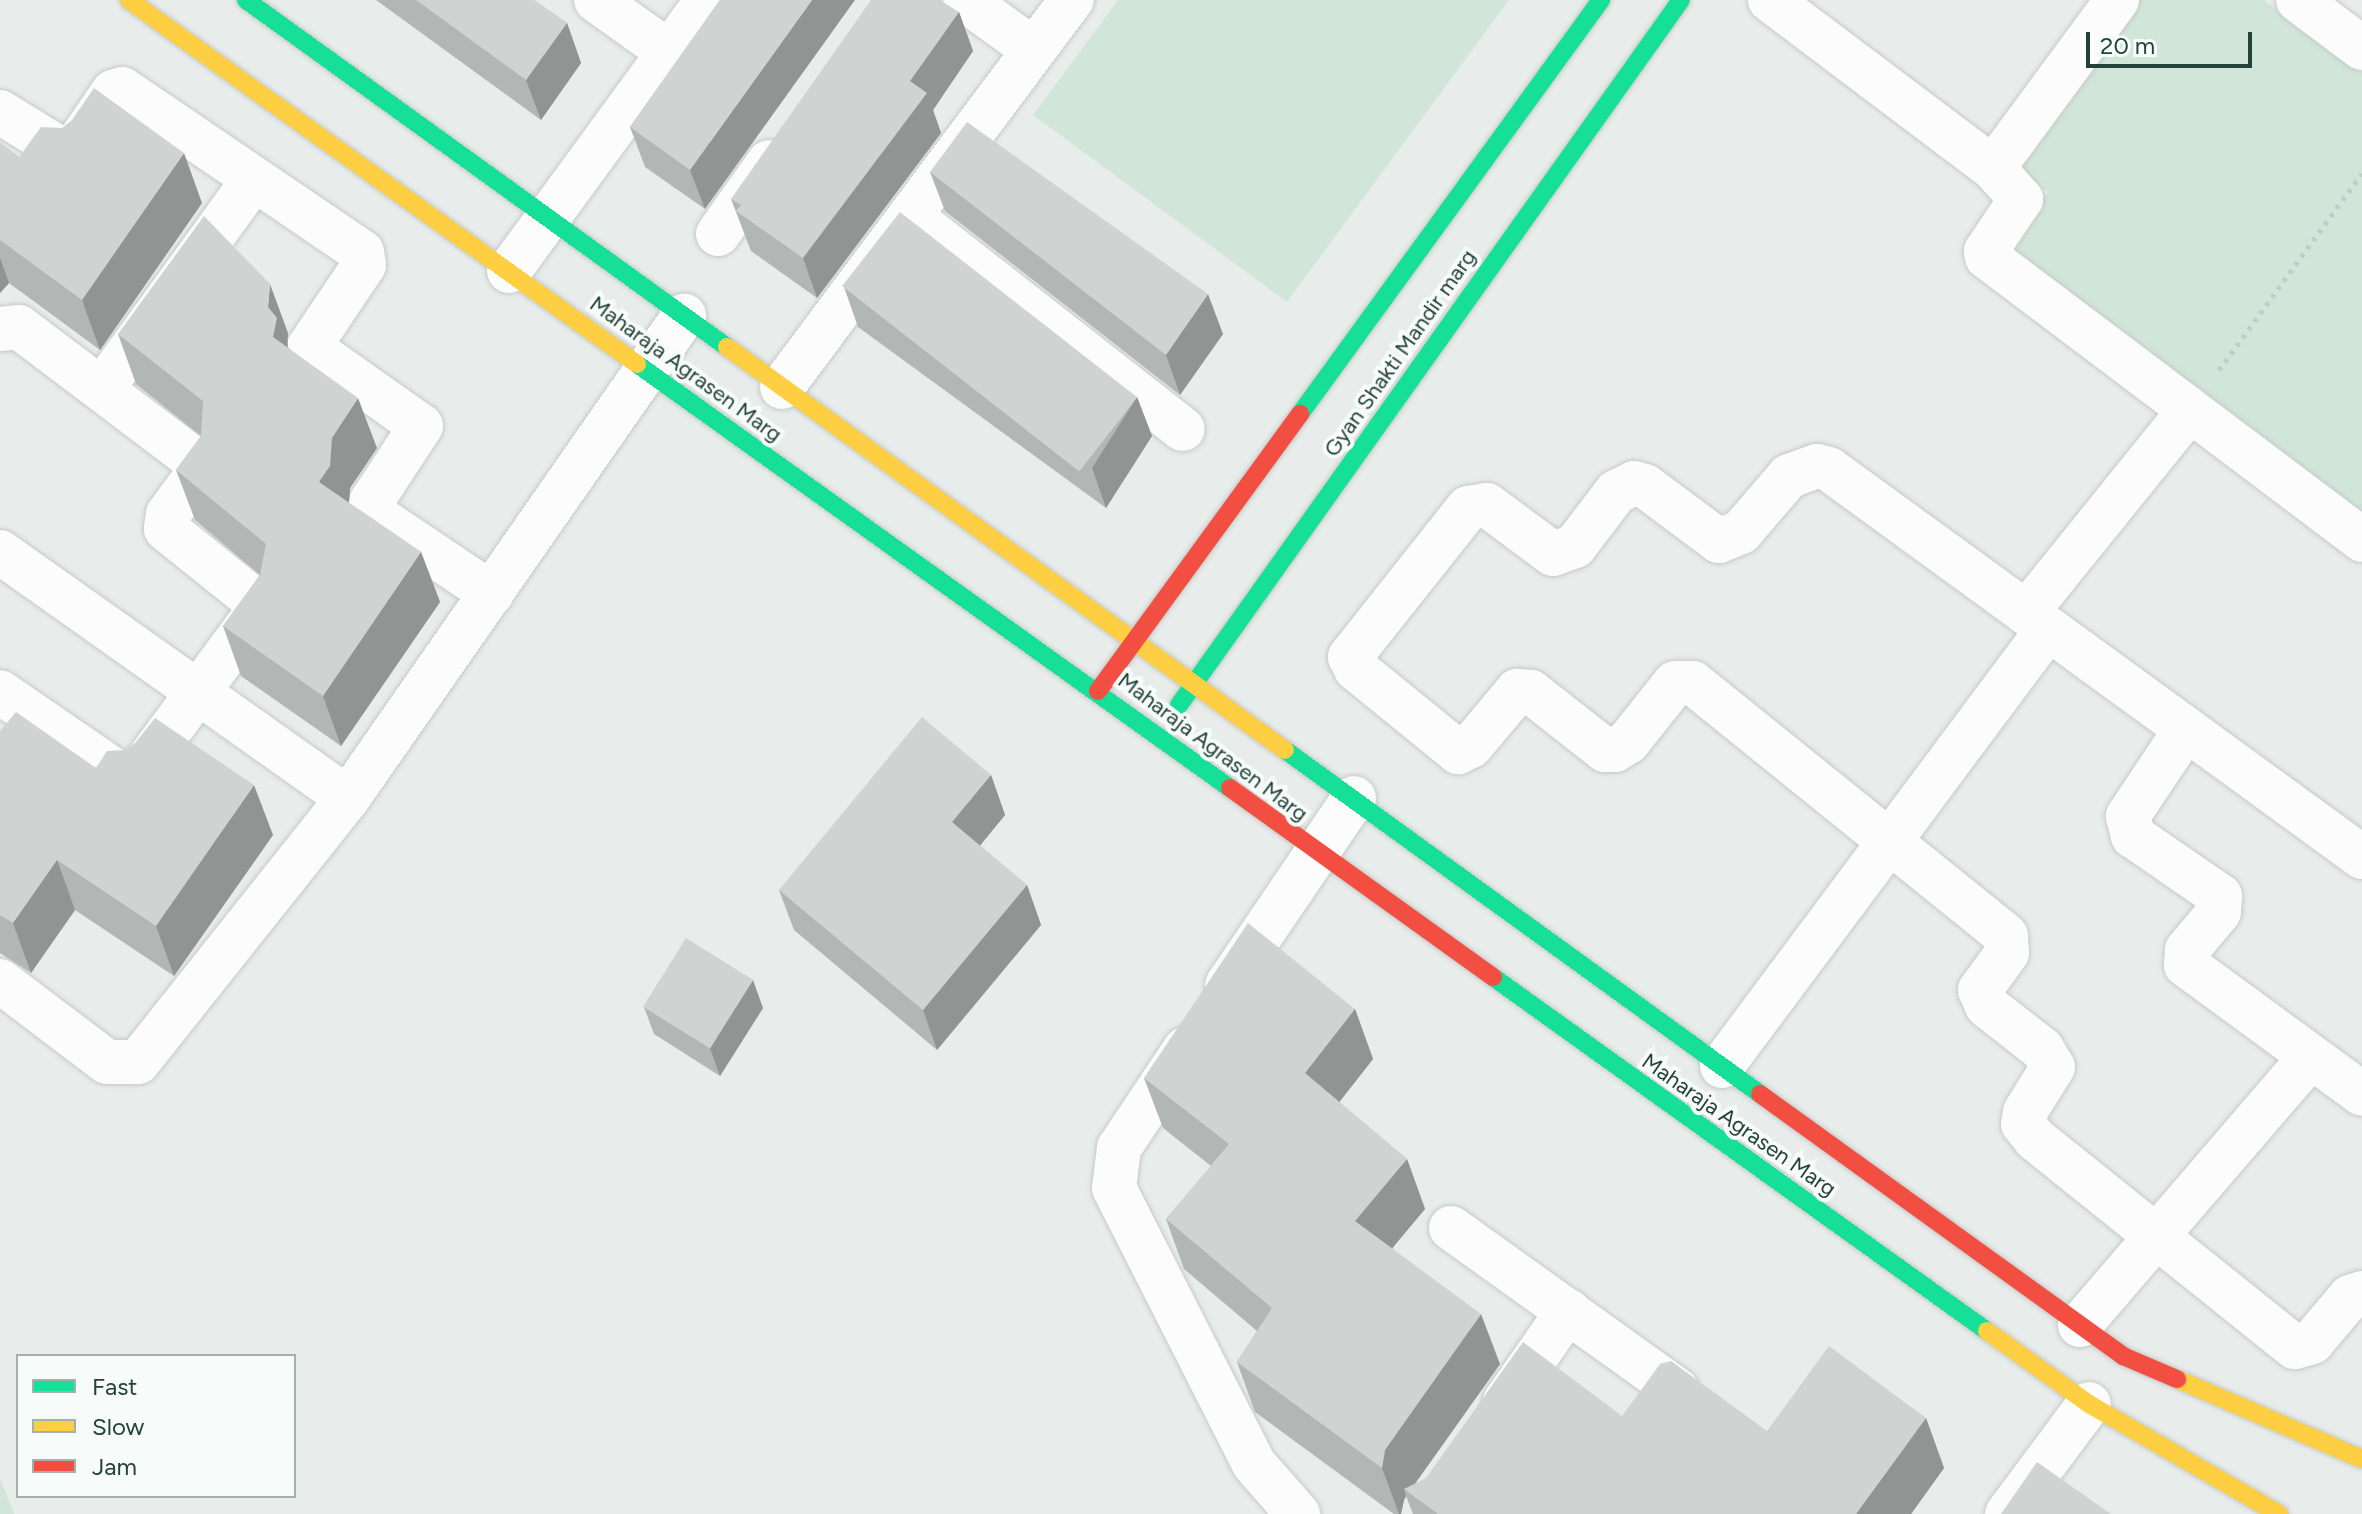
<!DOCTYPE html>
<html>
<head>
<meta charset="utf-8">
<style>
  body { margin:0 }
  #map { position:relative; width:2362px; height:1514px; overflow:hidden; background:#e8edeb; font-family:Figtree,sans-serif }
  div>[style] { position:absolute }
  [style*='--x'] { left:calc(var(--x)*1px); top:calc(var(--y)*1px); width:calc(var(--w)*1px); rotate:calc(var(--a)*1deg) }
  .green>* { inset:0; background:#d1e6d8 }
  .path>* { height:5px; margin-top:-2.5px; transform-origin:0; background:repeating-linear-gradient(90deg,#c3ccca 0 4px,transparent 0 10px) }
  .roads { filter:drop-shadow(0 0 2px #c5cac8) drop-shadow(0 0 2px #c5cac8) }
  .street>* { height:44px; margin:-22px; padding:0 22px; transform-origin:22px; border-radius:22px; background:#fcfcfc }
  .fast>* { height:18px; margin:-9px; padding:0 9px; transform-origin:9px; border-radius:9px; background:#16e098 }
  .slow>* { height:18px; margin:-9px; padding:0 9px; transform-origin:9px; border-radius:9px; background:#ffcf43 }
  .jam>* { height:18px; margin:-9px; padding:0 9px; transform-origin:9px; border-radius:9px; background:#f24e42 }
  .wall>* { inset:0; background:#b2b6b5 }
  .shaded-wall>* { inset:0; background:#919493 }
  .building>* { inset:0; background:#cfd4d2; transform-origin:0 0 }
  span { translate:-50% -50%; white-space:nowrap; text-align:center; line-height:1.15; -webkit-text-stroke:8px #f7fbf9; paint-order:stroke }
  .street-label { font-size:22px; color:#24423a }
  .legend { position:absolute; left:16px; top:1354px; width:280px; height:144px; box-sizing:border-box; background:#f7fbf9; border:2px solid #a3b1ad; margin:0; padding:10px 14px; list-style:none; font-size:24px; color:#24423a }
  .legend li { display:flex; align-items:center; gap:16px; height:40px }
  .legend b { width:40px; border:2px solid #a3b1ad }
  .scale { position:absolute; left:2086px; top:32px; width:166px; height:36px; box-sizing:border-box; border:4px solid #24423a; border-top:0; padding-left:10px; font-size:24px; line-height:28px; white-space:nowrap; color:#24423a; -webkit-text-stroke:6px #f7fbf9; paint-order:stroke }
</style>
</head>
<body>
<div id="map">
  <div class="green">
    <i style="clip-path:polygon(1118px 0,1509px 0,1287px 302px,1033px 115px)"></i>
    <i style="clip-path:polygon(2137px 0,2264px 0,2362px 72px,2362px 517px,2003px 253px,2048px 192px,2015px 168px)"></i>
    <i style="clip-path:polygon(0 1478px,14px 1514px,0 1514px)"></i>
  </div>
  <div class="path">
    <i style="--x:2219;--y:370;--w:243;--a:-54"></i>
  </div>
  <div class="roads">
    <div class="street">
      <i style="--x:596;--y:0;--w:90;--a:35.5"></i>
      <i style="--x:965;--y:0;--w:85;--a:35.9"></i>
      <i style="--x:1770;--y:0;--w:279;--a:37"></i>
      <i style="--x:2117;--y:0;--w:209;--a:126.4"></i>
      <i style="--x:1993;--y:168;--w:42;--a:47.9"></i>
      <i style="--x:2021;--y:199;--w:63;--a:123.9"></i>
      <i style="--x:1986;--y:251;--w:6;--a:81"></i>
      <i style="--x:1987;--y:257;--w:470;--a:37"></i>
      <i style="--x:2298;--y:0;--w:80;--a:36.9"></i>
      <i style="--x:0;--y:112;--w:82;--a:31.6"></i>
      <i style="--x:70;--y:155;--w:76;--a:-55.7"></i>
      <i style="--x:113;--y:92;--w:9;--a:-18"></i>
      <i style="--x:122;--y:89;--w:290;--a:34.2"></i>
      <i style="--x:362;--y:252;--w:13;--a:81"></i>
      <i style="--x:364;--y:265;--w:99;--a:123.9"></i>
      <i style="--x:309;--y:347;--w:137;--a:35.2"></i>
      <i style="--x:421;--y:426;--w:91;--a:123.3"></i>
      <i style="--x:371;--y:502;--w:12;--a:81"></i>
      <i style="--x:373;--y:514;--w:143;--a:33.9"></i>
      <i style="--x:910;--y:216;--w:346;--a:38"></i>
      <i style="--x:718;--y:234;--w:88;--a:-54.7"></i>
      <i style="--x:509;--y:271;--w:336;--a:-53.8"></i>
      <i style="--x:0;--y:329;--w:19;--a:-6"></i>
      <i style="--x:19;--y:327;--w:226;--a:37.1"></i>
      <i style="--x:199;--y:463;--w:9;--a:90"></i>
      <i style="--x:199;--y:472;--w:52;--a:126.4"></i>
      <i style="--x:168;--y:514;--w:15;--a:98"></i>
      <i style="--x:166;--y:529;--w:112;--a:38.8"></i>
      <i style="--x:253;--y:599;--w:13;--a:67"></i>
      <i style="--x:258;--y:611;--w:207;--a:126.5"></i>
      <i style="--x:135;--y:777;--w:13;--a:-176"></i>
      <i style="--x:122;--y:776;--w:148;--a:-145.5"></i>
      <i style="--x:782;--y:387;--w:484;--a:-53.2"></i>
      <i style="--x:102;--y:389;--w:259;--a:-54.1"></i>
      <i style="--x:0;--y:552;--w:426;--a:35.3"></i>
      <i style="--x:348;--y:798;--w:588;--a:-55.12"></i>
      <i style="--x:2026;--y:613;--w:260;--a:-51.1"></i>
      <i style="--x:2186;--y:729;--w:105;--a:123.7"></i>
      <i style="--x:2128;--y:816;--w:21;--a:76"></i>
      <i style="--x:2133;--y:836;--w:106;--a:34.6"></i>
      <i style="--x:2220;--y:896;--w:16;--a:94"></i>
      <i style="--x:2219;--y:912;--w:50;--a:130.1"></i>
      <i style="--x:2187;--y:950;--w:15;--a:94"></i>
      <i style="--x:2186;--y:965;--w:218;--a:36.2"></i>
      <i style="--x:2362;--y:857;--w:659;--a:-143.95"></i>
      <i style="--x:1829;--y:469;--w:12;--a:-166"></i>
      <i style="--x:1817;--y:466;--w:30;--a:160"></i>
      <i style="--x:1789;--y:476;--w:74;--a:130.6"></i>
      <i style="--x:1741;--y:532;--w:24;--a:158"></i>
      <i style="--x:1719;--y:541;--w:92;--a:-143.4"></i>
      <i style="--x:1645;--y:486;--w:11;--a:-165"></i>
      <i style="--x:1634;--y:483;--w:20;--a:153"></i>
      <i style="--x:1616;--y:492;--w:68;--a:127.2"></i>
      <i style="--x:1575;--y:546;--w:23;--a:160"></i>
      <i style="--x:1553;--y:554;--w:82;--a:-143.4"></i>
      <i style="--x:1487;--y:505;--w:19;--a:171"></i>
      <i style="--x:1468;--y:508;--w:190;--a:128.4"></i>
      <i style="--x:1350;--y:657;--w:13;--a:63"></i>
      <i style="--x:1356;--y:669;--w:132;--a:39.1"></i>
      <i style="--x:1458;--y:752;--w:14;--a:-25"></i>
      <i style="--x:1471;--y:746;--w:72;--a:-50.1"></i>
      <i style="--x:1517;--y:691;--w:14;--a:4"></i>
      <i style="--x:1531;--y:692;--w:94;--a:38.1"></i>
      <i style="--x:1605;--y:750;--w:10;--a:0"></i>
      <i style="--x:1615;--y:750;--w:15;--a:-32"></i>
      <i style="--x:1628;--y:742;--w:75;--a:-51.5"></i>
      <i style="--x:1675;--y:683;--w:18;--a:0"></i>
      <i style="--x:1693;--y:683;--w:402;--a:38.9"></i>
      <i style="--x:2006;--y:936;--w:17;--a:87"></i>
      <i style="--x:2007;--y:953;--w:46;--a:126.1"></i>
      <i style="--x:1980;--y:990;--w:17;--a:66"></i>
      <i style="--x:1987;--y:1006;--w:70;--a:38"></i>
      <i style="--x:2042;--y:1049;--w:21;--a:59"></i>
      <i style="--x:2053;--y:1067;--w:53;--a:121.9"></i>
      <i style="--x:2025;--y:1112;--w:12;--a:99"></i>
      <i style="--x:2023;--y:1124;--w:19;--a:51"></i>
      <i style="--x:2035;--y:1139;--w:333;--a:38.7"></i>
      <i style="--x:2295;--y:1347;--w:18;--a:-16"></i>
      <i style="--x:2312;--y:1342;--w:59;--a:-49.8"></i>
      <i style="--x:2350;--y:1297;--w:13;--a:-18"></i>
      <i style="--x:0;--y:981;--w:134;--a:37.1"></i>
      <i style="--x:107;--y:1062;--w:31;--a:0"></i>
      <i style="--x:138;--y:1062;--w:337;--a:-51.5"></i>
      <i style="--x:1227;--y:985;--w:226;--a:-55.8"></i>
      <i style="--x:1185;--y:1049;--w:119;--a:123.7"></i>
      <i style="--x:1119;--y:1148;--w:40;--a:97.1"></i>
      <i style="--x:1114;--y:1188;--w:309;--a:63.1"></i>
      <i style="--x:1254;--y:1464;--w:67;--a:48.7"></i>
      <i style="--x:1722;--y:1066;--w:545;--a:-53.28"></i>
      <i style="--x:1451;--y:1228;--w:278;--a:35.6"></i>
      <i style="--x:2080;--y:1325;--w:352;--a:-49.3"></i>
      <i style="--x:1505;--y:1401;--w:110;--a:-55"></i>
      <i style="--x:2007;--y:1514;--w:137;--a:-53.3"></i>
    </div>
    <div class="fast">
      <i style="--x:246;--y:0;--w:593;--a:35.81"></i>
      <i style="--x:637;--y:364;--w:729;--a:35.57"></i>
      <i style="--x:1300;--y:414;--w:512;--a:-53.98"></i>
      <i style="--x:1179;--y:705;--w:865;--a:-54.55"></i>
      <i style="--x:1285;--y:750;--w:586;--a:35.91"></i>
      <i style="--x:1493;--y:977;--w:608;--a:35.63"></i>
    </div>
    <div class="slow">
      <i style="--x:129;--y:0;--w:625;--a:35.62"></i>
      <i style="--x:727;--y:347;--w:688;--a:35.84"></i>
      <i style="--x:1987;--y:1331;--w:125;--a:35.6"></i>
      <i style="--x:2089;--y:1404;--w:220;--a:30.1"></i>
      <i style="--x:2177;--y:1379;--w:202;--a:23.4"></i>
    </div>
    <div class="jam">
      <i style="--x:1098;--y:691;--w:343;--a:-53.9"></i>
      <i style="--x:1230;--y:788;--w:324;--a:35.7"></i>
      <i style="--x:1760;--y:1094;--w:448;--a:35.8"></i>
      <i style="--x:2123;--y:1356;--w:59;--a:23.1"></i>
    </div>
  </div>
  <div class="wall">
    <i style="clip-path:polygon(376px 0,534px 0,567px 23px,581px 63px,541px 120px)"></i>
    <i style="clip-path:polygon(720px 0,705px 209px,645px 167px,630px 127px)"></i>
    <i style="clip-path:polygon(959px 12px,973px 51px,933px 110px,941px 133px,817px 298px,751px 251px,731px 199px)"></i>
    <i style="clip-path:polygon(0 143px,19px 157px,202px 203px,100px 350px,9px 283px,0 293px)"></i>
    <i style="clip-path:polygon(930px 172px,1223px 334px,1180px 395px,945px 211px)"></i>
    <i style="clip-path:polygon(844px 287px,1137px 397px,1152px 436px,1106px 508px,858px 327px)"></i>
    <i style="clip-path:polygon(288px 333px,288px 347px,377px 448px,350px 488px,349px 503px,421px 552px,440px 602px,341px 746px,241px 676px,223px 626px,260px 575px,195px 520px,176px 470px,201px 436px,136px 384px,118px 334px)"></i>
    <i style="clip-path:polygon(0 731px,273px 835px,174px 976px,75px 910px,31px 973px,0 953px)"></i>
    <i style="clip-path:polygon(991px 775px,1005px 815px,980px 846px,1027px 885px,1041px 925px,937px 1050px,794px 930px,779px 890px)"></i>
    <i style="clip-path:polygon(644px 1007px,763px 1008px,720px 1076px,654px 1034px)"></i>
    <i style="clip-path:polygon(1355px 1009px,1373px 1059px,1339px 1102px,1407px 1159px,1425px 1209px,1392px 1248px,1500px 1364px,1415px 1484px,1622px 1416px,1767px 1431px,1926px 1418px,1944px 1468px,1911px 1514px,1413px 1514px,1406px 1496px,1404px 1500px,1401px 1514px,1394px 1514px,1255px 1412px,1237px 1362px,1257px 1331px,1184px 1269px,1166px 1219px,1211px 1166px,1163px 1128px,1144px 1078px)"></i>
  </div>
  <div class="shaded-wall">
    <i style="clip-path:polygon(812px 0,855px 0,705px 209px,690px 170px)"></i>
    <i style="clip-path:polygon(959px 12px,973px 51px,933px 110px,941px 133px,817px 298px,803px 258px,910px 81px)"></i>
    <i style="clip-path:polygon(567px 23px,581px 63px,541px 120px,526px 80px)"></i>
    <i style="clip-path:polygon(184px 153px,202px 203px,100px 350px,82px 300px)"></i>
    <i style="clip-path:polygon(0 258px,9px 283px,0 293px)"></i>
    <i style="clip-path:polygon(270px 284px,288px 333px,287px 346px,295px 368px,273px 337px,268px 307px)"></i>
    <i style="clip-path:polygon(1208px 294px,1223px 334px,1180px 395px,1166px 355px)"></i>
    <i style="clip-path:polygon(1137px 397px,1152px 436px,1106px 508px,1092px 468px)"></i>
    <i style="clip-path:polygon(358px 398px,377px 448px,350px 488px,348px 516px,319px 482px,332px 438px)"></i>
    <i style="clip-path:polygon(421px 552px,440px 602px,341px 746px,323px 696px)"></i>
    <i style="clip-path:polygon(991px 775px,1005px 815px,966px 862px,952px 822px)"></i>
    <i style="clip-path:polygon(254px 785px,273px 835px,174px 976px,156px 926px)"></i>
    <i style="clip-path:polygon(57px 860px,75px 910px,31px 973px,13px 923px)"></i>
    <i style="clip-path:polygon(1027px 885px,1041px 925px,937px 1050px,923px 1010px)"></i>
    <i style="clip-path:polygon(753px 980px,763px 1008px,720px 1076px,710px 1048px)"></i>
    <i style="clip-path:polygon(1355px 1009px,1373px 1059px,1323px 1123px,1305px 1073px)"></i>
    <i style="clip-path:polygon(1407px 1159px,1425px 1209px,1374px 1270px,1355px 1221px)"></i>
    <i style="clip-path:polygon(1481px 1314px,1500px 1364px,1409px 1492px,1404px 1489px,1406px 1496px,1404px 1500px,1401px 1514px,1399px 1514px,1382px 1468px,1385px 1450px)"></i>
    <i style="clip-path:polygon(1926px 1418px,1944px 1468px,1911px 1514px,1856px 1514px)"></i>
  </div>
  <div class="building">
    <i style="clip-path:polygon(416px 0,534px 0,567px 23px,526px 80px)"></i>
    <i style="clip-path:polygon(720px 0,812px 0,690px 170px,630px 127px)"></i>
    <i style="clip-path:polygon(871px 0,940px 0,959px 12px,910px 81px,927px 93px,803px 258px,736px 211px,741px 205px,731px 199px)"></i>
    <i style="clip-path:polygon(94px 88px,184px 153px,82px 300px,0 240px,0 143px,19px 157px,41px 127px,62px 128px,72px 120px)"></i>
    <i style="clip-path:polygon(967px 122px,1208px 294px,1166px 355px,930px 172px)"></i>
    <i style="left:900px;top:212px;width:301px;height:94px;rotate:38deg"></i>
    <i style="clip-path:polygon(204px 216px,270px 284px,268px 307px,277px 318px,273px 337px,358px 398px,332px 438px,330px 466px,319px 482px,421px 552px,323px 696px,223px 626px,260px 575px,266px 544px,176px 470px,201px 436px,203px 401px,118px 334px)"></i>
    <i style="clip-path:polygon(16px 712px,96px 768px,107px 751px,126px 750px,136px 742px,155px 718px,254px 785px,156px 926px,57px 860px,13px 923px,0 915px,0 731px)"></i>
    <i style="clip-path:polygon(922px 717px,991px 775px,952px 822px,1027px 885px,923px 1010px,779px 890px)"></i>
    <i style="clip-path:polygon(1248px 923px,1355px 1009px,1305px 1073px,1407px 1159px,1355px 1221px,1481px 1314px,1385px 1450px,1382px 1468px,1237px 1362px,1272px 1308px,1166px 1219px,1229px 1144px,1144px 1078px)"></i>
    <i style="left:686px;top:938px;width:79px;height:81px;rotate:32deg"></i>
    <i style="clip-path:polygon(1523px 1342px,1622px 1416px,1660px 1364px,1671px 1361px,1767px 1431px,1829px 1346px,1926px 1418px,1856px 1514px,1438px 1514px,1404px 1489px,1426px 1478px)"></i>
    <i style="clip-path:polygon(2037px 1462px,2111px 1514px,2001px 1514px)"></i>
  </div>
  <div class="street-label">
    <span style="left:1400px;top:353px;rotate:-55deg">Gyan Shakti Mandir marg</span>
    <span style="left:686px;top:369px;rotate:36deg">Maharaja Agrasen Marg</span>
    <span style="left:1213px;top:747px;rotate:37deg">Maharaja Agrasen Marg</span>
    <span style="left:1739px;top:1125px;rotate:35deg">Maharaja Agrasen Marg</span>
  </div>
  <ul class="legend">
  <li><b style="height:10px;background:#16e098"></b>Fast</li>
  <li><b style="height:10px;background:#ffcf43"></b>Slow</li>
  <li><b style="height:10px;background:#f24e42"></b>Jam</li>
  </ul>
  <div class="scale">20 m</div>
</div>
</body>
</html>
